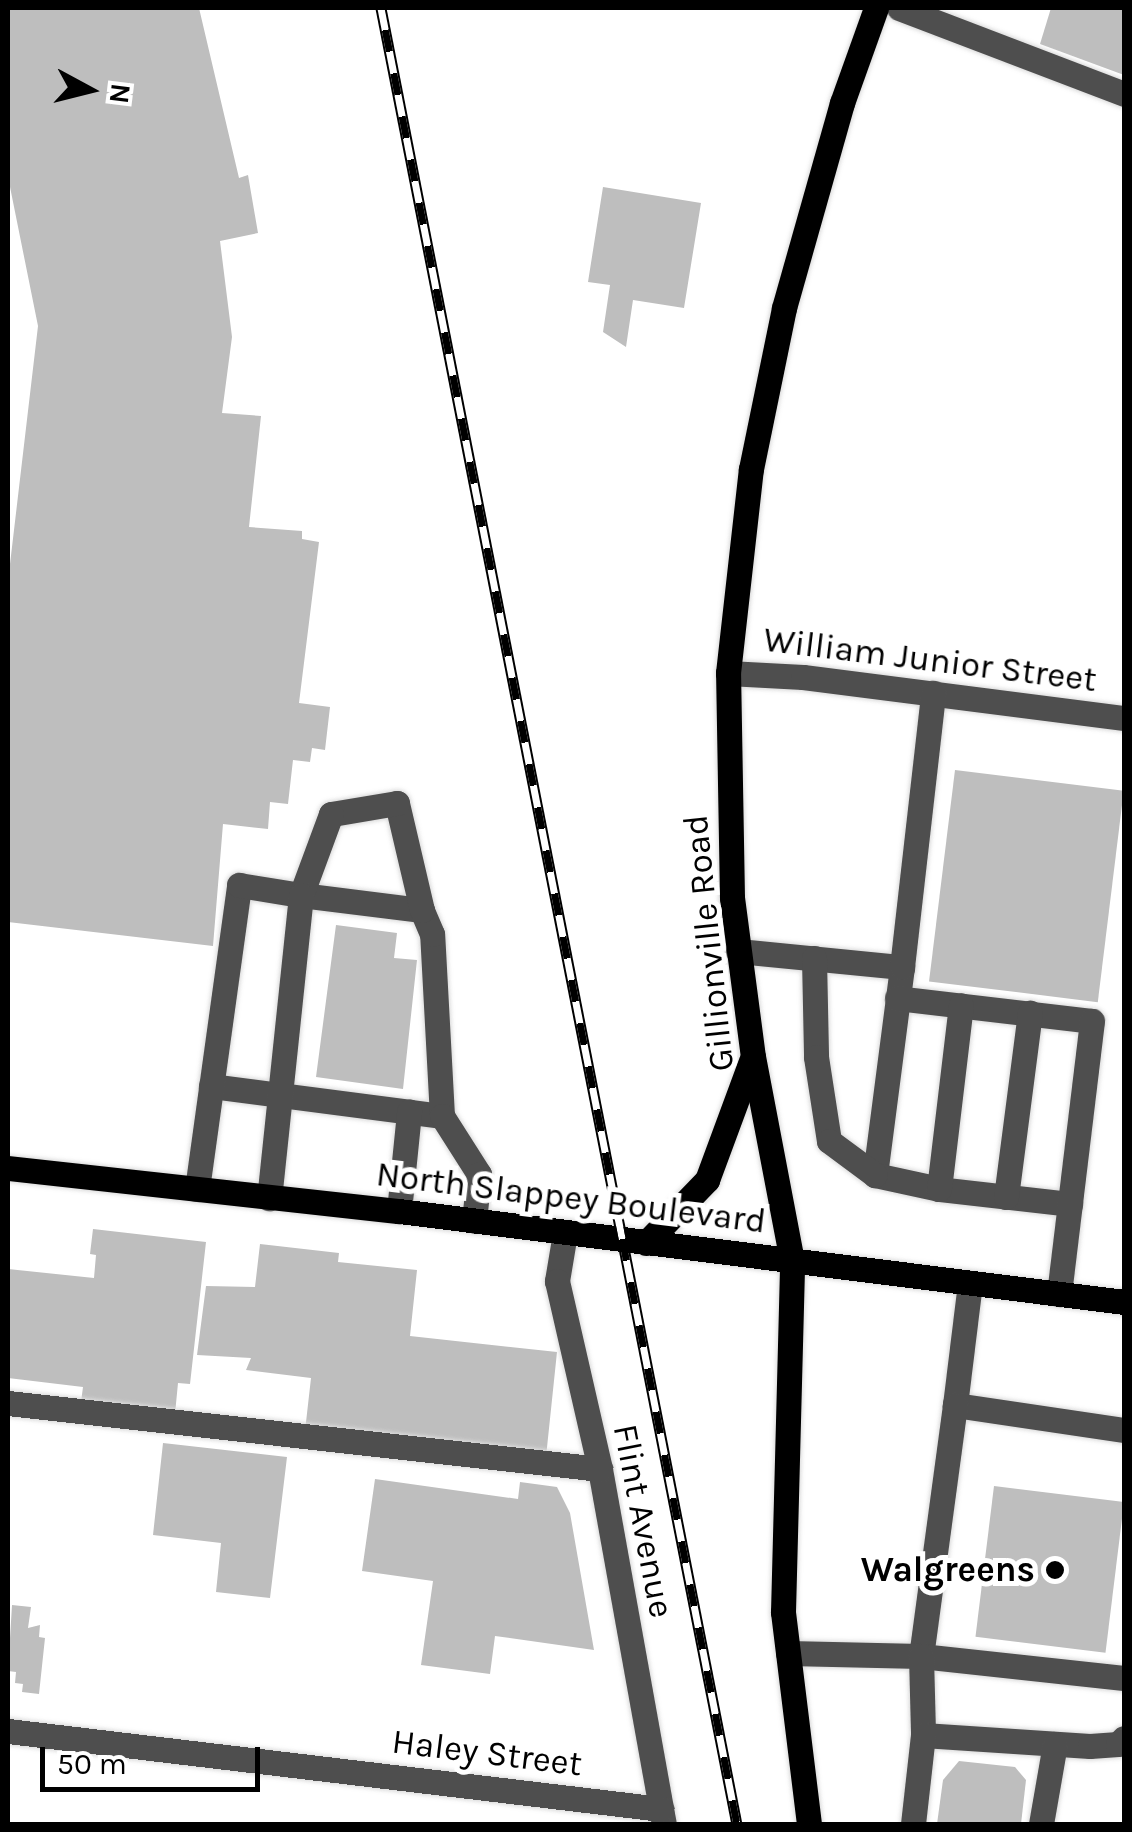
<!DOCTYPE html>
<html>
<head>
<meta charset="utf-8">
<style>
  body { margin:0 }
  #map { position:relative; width:1132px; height:1832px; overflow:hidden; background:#fff; font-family:Karla,sans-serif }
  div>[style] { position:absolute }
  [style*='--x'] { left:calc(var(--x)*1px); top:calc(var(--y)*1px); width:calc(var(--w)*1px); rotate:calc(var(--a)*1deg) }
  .building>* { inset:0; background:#bebebe; transform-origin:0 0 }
  .roads { filter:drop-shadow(0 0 2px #dbdbdb) drop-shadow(0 0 2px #dbdbdb) }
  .minor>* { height:25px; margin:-12.5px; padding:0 12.5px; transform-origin:12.5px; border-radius:12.5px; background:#4e4e4e }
  .major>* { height:25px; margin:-12.5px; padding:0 12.5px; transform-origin:12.5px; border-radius:12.5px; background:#000 }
  .rail>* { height:11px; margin-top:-5.5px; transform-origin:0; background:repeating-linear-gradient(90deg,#fff 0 22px,#000 0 44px); box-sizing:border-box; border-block:2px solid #000 }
  .dots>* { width:28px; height:28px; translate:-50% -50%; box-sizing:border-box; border:5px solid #fff; border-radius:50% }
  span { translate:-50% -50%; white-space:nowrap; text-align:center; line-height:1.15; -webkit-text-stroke:10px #fff; paint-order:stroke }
  .street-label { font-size:35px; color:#000 }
  .poi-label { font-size:35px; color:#000; font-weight:700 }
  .right { translate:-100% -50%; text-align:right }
  .frame { position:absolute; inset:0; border:10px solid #000; pointer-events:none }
  .north { position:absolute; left:40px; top:40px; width:100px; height:100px; -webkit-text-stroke:8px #fff; paint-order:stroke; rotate:97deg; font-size:28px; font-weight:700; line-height:40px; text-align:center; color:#000 }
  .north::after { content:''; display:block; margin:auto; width:35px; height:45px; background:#000; clip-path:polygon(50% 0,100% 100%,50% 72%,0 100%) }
  .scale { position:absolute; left:40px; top:1747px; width:220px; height:45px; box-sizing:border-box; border:5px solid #000; border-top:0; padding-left:12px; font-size:30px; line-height:35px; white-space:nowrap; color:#000; -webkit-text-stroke:8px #fff; paint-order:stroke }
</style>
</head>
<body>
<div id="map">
  <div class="building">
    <i style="clip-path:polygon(8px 8px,199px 8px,239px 178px,248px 175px,258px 233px,220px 241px,232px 337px,222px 413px,261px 416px,249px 527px,302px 531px,302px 539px,319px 542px,299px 703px,330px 707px,325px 750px,312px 748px,310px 762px,293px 760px,288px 804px,270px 802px,268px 829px,223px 824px,213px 946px,8px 922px,8px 581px,38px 326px,8px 177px)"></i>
    <i style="clip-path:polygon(1051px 8px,1124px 8px,1124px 75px,1040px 44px)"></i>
    <i style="clip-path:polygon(603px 187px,701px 203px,684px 308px,633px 300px,626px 347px,603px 332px,610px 285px,588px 282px)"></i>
    <i style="left:955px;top:770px;width:170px;height:213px;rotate:7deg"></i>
    <i style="clip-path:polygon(336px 925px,397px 933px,394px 958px,417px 960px,403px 1089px,316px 1077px)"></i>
    <i style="clip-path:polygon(93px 1229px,206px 1242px,190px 1384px,178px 1383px,175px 1414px,81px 1402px,83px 1387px,8px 1378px,8px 1269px,94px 1278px,96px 1255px,90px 1254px)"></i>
    <i style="clip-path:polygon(260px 1244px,339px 1253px,338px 1262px,417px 1270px,410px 1336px,557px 1352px,546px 1457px,305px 1431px,311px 1378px,246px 1370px,251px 1358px,197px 1355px,206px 1286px,255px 1287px)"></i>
    <i style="clip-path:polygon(163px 1443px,287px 1457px,270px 1598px,216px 1592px,221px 1543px,153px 1535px)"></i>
    <i style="clip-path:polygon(375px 1479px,518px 1499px,520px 1482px,557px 1487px,570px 1513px,594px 1650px,495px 1636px,490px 1674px,421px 1665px,433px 1581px,362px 1571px)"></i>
    <i style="left:994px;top:1486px;width:131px;height:152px;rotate:7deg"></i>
    <i style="clip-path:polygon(12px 1605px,31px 1607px,28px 1628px,40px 1625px,39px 1637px,45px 1638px,39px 1694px,22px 1692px,23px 1684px,15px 1683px,16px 1672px,8px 1671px)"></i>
    <i style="clip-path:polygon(959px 1761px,1015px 1767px,1026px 1780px,1021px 1824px,937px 1824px,943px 1780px)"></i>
  </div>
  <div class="roads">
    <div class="minor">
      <i style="--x:899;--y:8;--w:241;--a:20.9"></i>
      <i style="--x:728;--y:673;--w:75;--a:3.1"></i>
      <i style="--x:803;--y:677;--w:324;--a:7.3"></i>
      <i style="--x:738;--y:951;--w:165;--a:5.6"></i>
      <i style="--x:902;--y:967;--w:210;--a:97.4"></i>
      <i style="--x:875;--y:1175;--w:66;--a:12.3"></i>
      <i style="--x:939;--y:1189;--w:132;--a:6.5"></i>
      <i style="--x:814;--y:958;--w:99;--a:88.8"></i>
      <i style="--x:816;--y:1057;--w:85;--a:81.2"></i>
      <i style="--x:829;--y:1141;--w:57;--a:36.5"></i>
      <i style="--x:902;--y:967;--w:276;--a:-83.5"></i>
      <i style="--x:897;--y:998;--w:196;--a:6.7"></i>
      <i style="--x:1092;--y:1021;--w:275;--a:96.9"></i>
      <i style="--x:211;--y:1086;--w:233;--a:7.4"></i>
      <i style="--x:442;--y:1116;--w:182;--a:-93.1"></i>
      <i style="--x:432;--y:934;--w:26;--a:-113"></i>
      <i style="--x:442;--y:1116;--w:69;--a:57.5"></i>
      <i style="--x:479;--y:1174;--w:47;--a:96.1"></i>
      <i style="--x:197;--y:1189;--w:307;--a:-82.1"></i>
      <i style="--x:239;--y:885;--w:63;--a:9.2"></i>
      <i style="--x:301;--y:895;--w:122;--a:7.1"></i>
      <i style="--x:422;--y:910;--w:110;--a:-103.2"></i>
      <i style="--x:397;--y:803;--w:67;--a:170.5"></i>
      <i style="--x:331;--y:814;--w:86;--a:110.3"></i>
      <i style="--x:301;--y:895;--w:305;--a:96"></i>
      <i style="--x:939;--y:1189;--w:185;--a:-83.2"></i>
      <i style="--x:1006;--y:1197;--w:186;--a:-82.6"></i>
      <i style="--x:399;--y:1211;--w:100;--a:-84.2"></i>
      <i style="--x:565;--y:1233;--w:49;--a:99.5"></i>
      <i style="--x:557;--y:1281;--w:193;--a:77.1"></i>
      <i style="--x:600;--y:1469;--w:361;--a:79.8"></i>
      <i style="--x:8;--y:1403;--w:596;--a:6.36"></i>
      <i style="--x:955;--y:1405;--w:123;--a:-83"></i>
      <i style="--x:1124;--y:1430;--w:171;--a:-171.6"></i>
      <i style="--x:955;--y:1405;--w:253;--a:97.7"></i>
      <i style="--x:921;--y:1656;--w:204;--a:6.2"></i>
      <i style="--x:788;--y:1653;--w:133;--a:1.3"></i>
      <i style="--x:921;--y:1656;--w:79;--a:88.5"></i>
      <i style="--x:923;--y:1735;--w:167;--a:3.8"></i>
      <i style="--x:1090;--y:1746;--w:28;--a:-4"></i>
      <i style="--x:1118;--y:1744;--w:8;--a:-45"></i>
      <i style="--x:8;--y:1731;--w:658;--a:6.81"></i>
      <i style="--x:913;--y:1824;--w:90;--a:-83.6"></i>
      <i style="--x:1041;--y:1824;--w:81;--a:-80.1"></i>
    </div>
    <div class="major">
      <i style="--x:8;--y:1168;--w:393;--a:6.3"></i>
      <i style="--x:399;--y:1211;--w:731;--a:7.15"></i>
      <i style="--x:646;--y:1243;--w:88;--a:-45.9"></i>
      <i style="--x:707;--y:1180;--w:127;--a:-69.7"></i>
      <i style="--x:809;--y:1824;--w:214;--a:-97"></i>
      <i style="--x:783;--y:1612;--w:351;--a:-88.5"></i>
      <i style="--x:792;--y:1261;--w:208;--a:-100.8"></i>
      <i style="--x:753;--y:1057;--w:160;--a:-97.5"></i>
      <i style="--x:732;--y:898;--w:225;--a:-91"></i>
      <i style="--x:728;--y:673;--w:205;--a:-83.6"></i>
      <i style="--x:751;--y:469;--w:164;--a:-78.4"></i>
      <i style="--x:784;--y:308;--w:213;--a:-74.2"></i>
      <i style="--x:842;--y:103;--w:101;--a:-70.3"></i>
    </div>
  </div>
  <div class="rail">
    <i style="--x:381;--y:8;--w:1851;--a:78.91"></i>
  </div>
  <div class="dots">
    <i style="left:1055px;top:1570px;background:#000"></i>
  </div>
  <div class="street-label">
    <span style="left:930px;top:660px;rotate:7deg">William Junior Street</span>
    <span style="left:709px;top:943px;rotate:-96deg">Gillionville Road</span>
    <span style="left:571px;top:1198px;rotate:7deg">North Slappey Boulevard</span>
    <span style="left:643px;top:1521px;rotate:79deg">Flint Avenue</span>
    <span style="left:487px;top:1753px;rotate:7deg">Haley Street</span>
  </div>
  <div class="poi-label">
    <span class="right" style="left:1035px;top:1570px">Walgreens</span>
  </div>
  <div class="frame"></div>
  <div class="north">N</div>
  <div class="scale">50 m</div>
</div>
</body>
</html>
